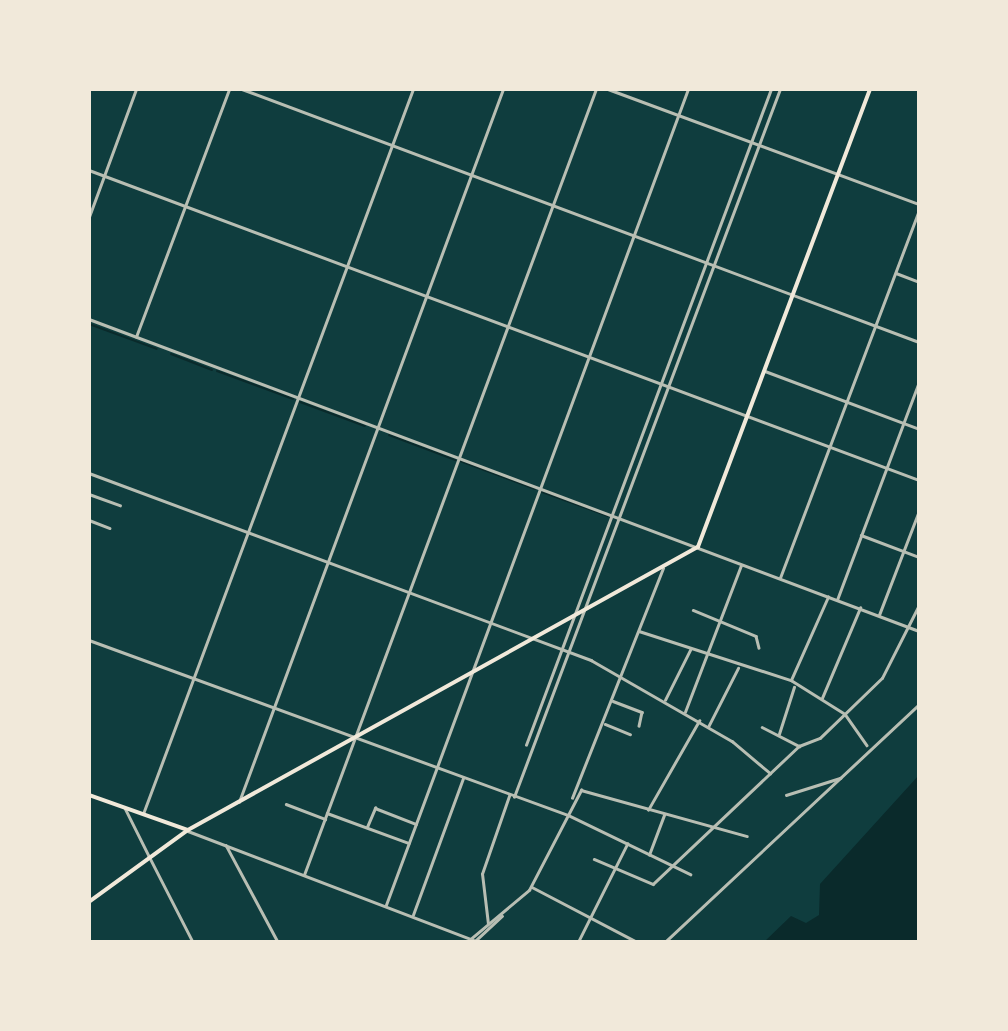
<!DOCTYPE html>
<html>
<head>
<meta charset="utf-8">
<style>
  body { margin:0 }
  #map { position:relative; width:1008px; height:1031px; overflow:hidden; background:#0f3d3e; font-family:"IBM Plex Sans",sans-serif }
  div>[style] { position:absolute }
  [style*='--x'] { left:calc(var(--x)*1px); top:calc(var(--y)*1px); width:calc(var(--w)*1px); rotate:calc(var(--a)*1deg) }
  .water>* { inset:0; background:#0a2a2b }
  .stream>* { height:2px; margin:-1px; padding:0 1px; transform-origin:1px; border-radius:1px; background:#0a2a2b }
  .minor>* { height:2.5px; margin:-1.25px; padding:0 1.25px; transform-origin:1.25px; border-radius:1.25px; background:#b8beb3 }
  .tertiary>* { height:2.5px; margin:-1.25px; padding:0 1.25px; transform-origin:1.25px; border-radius:1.25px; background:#b8beb3 }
  .secondary>* { height:3.5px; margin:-1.75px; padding:0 1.75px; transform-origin:1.75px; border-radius:1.75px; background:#f1e9da }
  span { translate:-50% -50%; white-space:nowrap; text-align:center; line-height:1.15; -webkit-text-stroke:5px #f1e9da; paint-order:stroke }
  .frame { position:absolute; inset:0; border:91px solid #f1e9da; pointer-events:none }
</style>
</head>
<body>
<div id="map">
  <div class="water">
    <i style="clip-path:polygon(919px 775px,919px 942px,764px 942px,791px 916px,806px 923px,819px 915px,820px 884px)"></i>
  </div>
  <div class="stream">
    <i style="--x:89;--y:324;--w:72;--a:20.2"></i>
    <i style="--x:171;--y:354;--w:44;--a:21.3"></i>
    <i style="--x:217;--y:371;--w:81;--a:20.2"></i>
    <i style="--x:300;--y:402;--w:69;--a:20.3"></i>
    <i style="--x:389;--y:435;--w:71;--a:20.7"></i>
    <i style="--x:460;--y:461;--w:80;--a:20.5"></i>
    <i style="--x:542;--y:492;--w:70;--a:20"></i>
  </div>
  <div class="minor">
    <i style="--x:608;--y:89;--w:332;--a:20.3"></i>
    <i style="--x:89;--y:170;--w:886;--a:20.48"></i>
    <i style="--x:89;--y:217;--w:136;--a:-69.8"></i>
    <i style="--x:896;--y:273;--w:25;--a:21"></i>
    <i style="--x:89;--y:319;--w:887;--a:20.6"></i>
    <i style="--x:136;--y:337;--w:265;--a:-69.4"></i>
    <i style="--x:765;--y:371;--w:165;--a:20.6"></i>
    <i style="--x:89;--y:473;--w:536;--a:20.43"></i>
    <i style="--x:591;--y:660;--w:163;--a:29.9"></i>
    <i style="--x:732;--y:741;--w:50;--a:40.1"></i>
    <i style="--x:89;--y:494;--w:33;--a:20"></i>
    <i style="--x:89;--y:520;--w:22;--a:21"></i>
    <i style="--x:861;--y:535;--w:62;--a:20.8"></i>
    <i style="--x:780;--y:578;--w:392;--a:-69.3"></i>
    <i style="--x:837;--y:600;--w:233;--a:-69.4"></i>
    <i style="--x:693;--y:610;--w:68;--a:22.4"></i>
    <i style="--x:756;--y:636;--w:12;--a:76"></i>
    <i style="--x:879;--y:615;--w:111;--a:-69"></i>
    <i style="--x:639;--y:631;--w:160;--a:17.9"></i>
    <i style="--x:791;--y:680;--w:64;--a:32.2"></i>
    <i style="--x:845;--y:714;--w:38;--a:55"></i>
    <i style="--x:89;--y:640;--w:510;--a:20.07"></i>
    <i style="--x:568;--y:815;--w:136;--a:25.8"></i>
    <i style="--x:791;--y:680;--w:91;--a:-66"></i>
    <i style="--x:822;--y:698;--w:98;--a:-67.1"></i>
    <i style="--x:665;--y:700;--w:56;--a:-63.4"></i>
    <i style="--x:613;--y:701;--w:31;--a:21"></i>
    <i style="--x:642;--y:712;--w:14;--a:102"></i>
    <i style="--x:685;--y:712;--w:157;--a:-69.1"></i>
    <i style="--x:605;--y:724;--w:27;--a:22"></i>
    <i style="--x:708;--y:727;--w:66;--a:-63"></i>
    <i style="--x:762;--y:727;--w:42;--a:27.2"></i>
    <i style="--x:779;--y:734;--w:49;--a:-72.3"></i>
    <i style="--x:526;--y:745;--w:700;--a:-69.52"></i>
    <i style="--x:786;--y:795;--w:57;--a:-17.5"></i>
    <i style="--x:514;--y:797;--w:756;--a:-69.41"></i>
    <i style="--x:572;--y:798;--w:247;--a:-68.4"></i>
    <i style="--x:286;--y:804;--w:42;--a:21"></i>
    <i style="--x:125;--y:808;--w:54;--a:63.4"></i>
    <i style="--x:648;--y:810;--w:103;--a:-60.2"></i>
    <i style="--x:327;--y:813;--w:87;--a:20.1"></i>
    <i style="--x:143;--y:814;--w:774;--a:-69.57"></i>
    <i style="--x:367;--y:827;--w:21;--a:-67"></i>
    <i style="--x:375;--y:808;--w:44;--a:21.3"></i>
    <i style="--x:188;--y:831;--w:311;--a:20.9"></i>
    <i style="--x:226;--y:845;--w:110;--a:61.8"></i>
    <i style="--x:649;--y:855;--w:43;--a:-69.4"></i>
    <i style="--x:594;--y:859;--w:64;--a:23"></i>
    <i style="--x:653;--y:884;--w:201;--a:-43.4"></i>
    <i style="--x:799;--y:746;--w:22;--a:-21"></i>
    <i style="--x:820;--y:738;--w:86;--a:-44.1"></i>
    <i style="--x:882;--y:678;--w:82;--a:-63.1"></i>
    <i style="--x:304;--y:875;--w:838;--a:-69.62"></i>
    <i style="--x:532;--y:887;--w:119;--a:27.6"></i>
    <i style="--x:413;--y:915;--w:146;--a:-69.9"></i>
    <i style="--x:488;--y:924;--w:50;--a:-96.8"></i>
    <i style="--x:482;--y:874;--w:83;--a:-70.9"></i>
    <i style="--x:467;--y:942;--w:81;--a:-40"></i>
    <i style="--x:529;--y:890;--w:113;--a:-62.5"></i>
    <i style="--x:581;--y:790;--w:172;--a:15.5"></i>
    <i style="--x:474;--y:942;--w:38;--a:-43"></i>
    <i style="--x:578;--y:942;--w:110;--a:-63.4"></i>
  </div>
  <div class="tertiary">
    <i style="--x:242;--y:89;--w:723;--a:20.49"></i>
    <i style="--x:239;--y:802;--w:760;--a:-69.68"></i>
    <i style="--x:149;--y:856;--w:97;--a:62.9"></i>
    <i style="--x:386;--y:905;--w:870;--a:-69.69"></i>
    <i style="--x:665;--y:942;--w:348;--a:-43.1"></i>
  </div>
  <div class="secondary">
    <i style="--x:89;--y:795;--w:105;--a:19.5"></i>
    <i style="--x:89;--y:902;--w:122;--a:-36"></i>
    <i style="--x:188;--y:830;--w:583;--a:-29.03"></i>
    <i style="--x:698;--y:547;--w:489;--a:-69.4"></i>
  </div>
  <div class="frame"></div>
</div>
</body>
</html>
